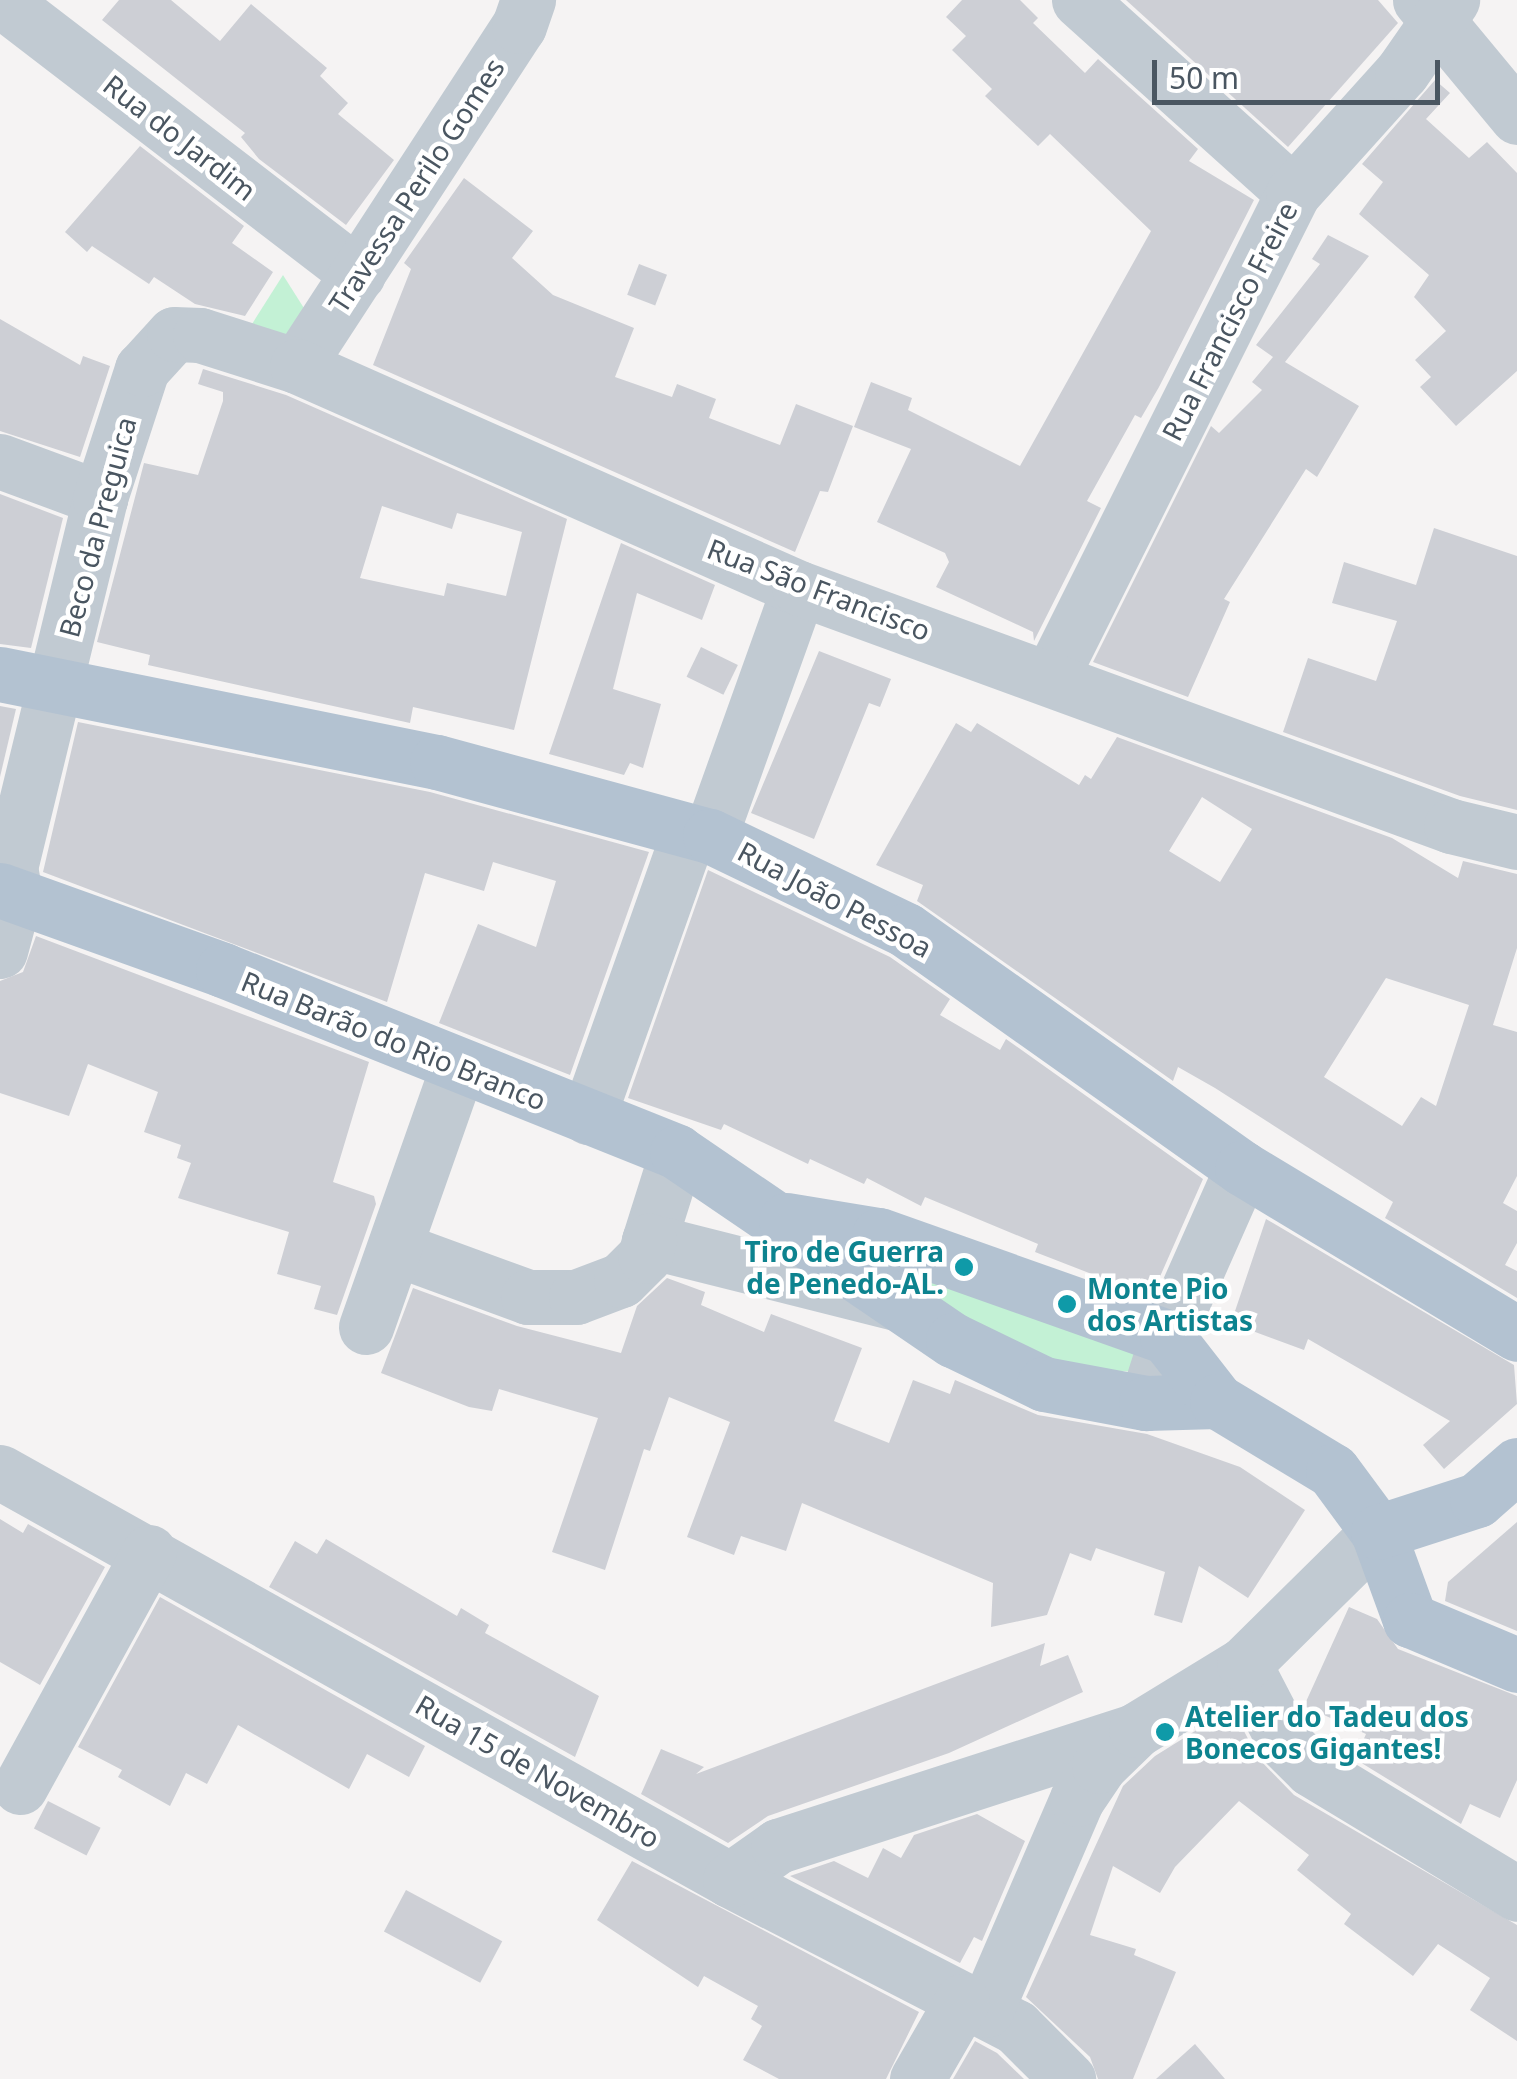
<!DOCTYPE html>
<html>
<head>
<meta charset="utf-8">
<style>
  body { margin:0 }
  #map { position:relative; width:1517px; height:2079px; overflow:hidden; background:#f5f3f3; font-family:"Noto Sans",sans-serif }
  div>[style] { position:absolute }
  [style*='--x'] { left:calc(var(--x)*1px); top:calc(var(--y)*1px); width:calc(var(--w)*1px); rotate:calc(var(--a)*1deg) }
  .green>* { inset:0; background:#c3f1d5 }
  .building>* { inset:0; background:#cdcfd5; transform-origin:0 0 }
  .minor>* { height:55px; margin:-27.5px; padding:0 27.5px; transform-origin:27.5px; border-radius:27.5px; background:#c1cad2 }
  .major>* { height:55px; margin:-27.5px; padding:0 27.5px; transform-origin:27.5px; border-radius:27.5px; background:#b3c2d1 }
  .dots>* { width:28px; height:28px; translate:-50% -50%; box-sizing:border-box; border:5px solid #fff; border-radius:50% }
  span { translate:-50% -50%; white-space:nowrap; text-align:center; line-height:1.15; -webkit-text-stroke:9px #fff; paint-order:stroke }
  .street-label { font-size:28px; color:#4a5661 }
  .culture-label { font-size:28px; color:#0d838f; font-weight:700 }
  .right { translate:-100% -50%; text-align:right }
  .left { translate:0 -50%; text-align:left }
  .scale { position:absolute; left:1152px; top:60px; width:288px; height:45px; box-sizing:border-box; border:5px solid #4a5661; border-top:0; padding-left:12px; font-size:30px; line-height:35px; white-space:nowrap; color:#4a5661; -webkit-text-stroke:8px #fff; paint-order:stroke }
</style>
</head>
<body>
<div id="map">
  <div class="green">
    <i style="clip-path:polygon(283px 275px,314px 324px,278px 352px,245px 335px)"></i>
    <i style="clip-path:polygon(844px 1240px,1160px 1359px,1161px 1373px,1035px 1367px)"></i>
  </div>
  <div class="building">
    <i style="clip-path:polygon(119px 0,171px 0,220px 41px,251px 4px,327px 68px,320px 76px,348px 103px,338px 114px,394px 160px,346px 225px,259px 159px,241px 137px,245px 133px,102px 20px)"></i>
    <i style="clip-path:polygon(962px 0,1020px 0,1038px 18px,1033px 23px,1085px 73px,1098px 59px,1198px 149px,1189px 161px,1254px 200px,1159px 387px,1141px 418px,1135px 415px,1087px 501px,1101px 508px,1034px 641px,1033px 632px,936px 587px,949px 562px,945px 553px,877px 522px,911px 449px,854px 427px,871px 382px,912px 398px,908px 410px,1020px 466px,1151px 231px,1050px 134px,1038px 146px,985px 96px,992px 89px,952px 50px,966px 36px,946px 17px)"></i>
    <i style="clip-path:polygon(1126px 0,1378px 0,1398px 23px,1288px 147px)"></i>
    <i style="clip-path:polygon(1435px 80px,1450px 93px,1426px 119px,1469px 158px,1487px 142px,1517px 173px,1517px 371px,1456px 426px,1420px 387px,1431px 377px,1415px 360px,1446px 331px,1414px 297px,1429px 275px,1359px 214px,1383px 182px,1362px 164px)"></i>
    <i style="clip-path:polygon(140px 146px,244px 226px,232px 243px,273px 272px,245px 316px,195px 304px,154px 277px,149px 284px,92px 246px,87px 252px,65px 232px)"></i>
    <i style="clip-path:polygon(464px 178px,533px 231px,512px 258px,553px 295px,634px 328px,615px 377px,672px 397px,677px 384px,716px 399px,709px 418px,780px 445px,796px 404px,853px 426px,828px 492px,820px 491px,795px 552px,373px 365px,411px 269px,404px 263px)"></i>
    <i style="clip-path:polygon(1328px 235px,1369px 256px,1285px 362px,1359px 406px,1317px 477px,1306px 469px,1224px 599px,1230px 602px,1188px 697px,1093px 662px,1211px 426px,1219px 433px,1262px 390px,1252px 382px,1273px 357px,1256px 345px,1320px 264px,1312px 259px)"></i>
    <i style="left:639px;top:264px;width:30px;height:33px;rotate:21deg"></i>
    <i style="clip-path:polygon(0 319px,80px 365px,83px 356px,110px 366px,80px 457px,0 431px)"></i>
    <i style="clip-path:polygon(evenodd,203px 369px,286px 395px,567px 519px,514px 730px,413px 707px,410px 723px,148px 665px,150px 655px,97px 642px,144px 463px,198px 475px,223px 401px,223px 392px,198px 384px,203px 369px,382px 506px,452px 529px,457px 513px,522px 532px,506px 596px,447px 583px,444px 596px,360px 578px,382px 506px)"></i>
    <i style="clip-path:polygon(0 494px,63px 518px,31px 648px,0 644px)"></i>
    <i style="clip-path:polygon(1434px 528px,1517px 556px,1517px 810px,1460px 796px,1283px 732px,1308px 658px,1376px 681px,1397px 621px,1332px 603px,1344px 562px,1416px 585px)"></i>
    <i style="clip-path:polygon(621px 543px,715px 585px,702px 620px,637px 593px,613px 689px,661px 704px,643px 768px,630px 763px,624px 775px,549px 754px)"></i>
    <i style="left:701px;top:647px;width:41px;height:33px;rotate:26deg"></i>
    <i style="clip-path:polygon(819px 651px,891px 679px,880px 707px,869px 703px,814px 839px,751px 813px)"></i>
    <i style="clip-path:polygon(0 706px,16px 709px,0 777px)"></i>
    <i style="clip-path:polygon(78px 722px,430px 792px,649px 852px,570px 1075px,439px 1023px,478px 924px,536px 947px,556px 881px,493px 862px,484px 891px,425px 873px,387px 1002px,43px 872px)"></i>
    <i style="clip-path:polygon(evenodd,956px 723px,971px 732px,977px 723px,1079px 785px,1085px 775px,1091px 779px,1117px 737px,1392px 838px,1458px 878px,1463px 861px,1517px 874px,1517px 948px,1493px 1025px,1517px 1032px,1517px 1176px,1503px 1203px,1517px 1211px,1517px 1243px,1505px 1265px,1517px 1271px,1517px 1298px,1385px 1218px,1393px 1202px,1215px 1088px,1178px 1067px,1173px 1081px,917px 901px,923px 885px,876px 865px,956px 723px,1202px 797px,1252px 829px,1220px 882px,1169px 851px,1202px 797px,956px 723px,1386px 978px,1469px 1005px,1436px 1106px,1421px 1097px,1402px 1126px,1324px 1077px,1386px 978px)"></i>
    <i style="clip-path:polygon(708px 870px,890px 957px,950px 999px,940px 1015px,1000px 1050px,1006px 1039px,1203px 1179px,1151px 1297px,1035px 1252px,1038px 1244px,925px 1197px,921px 1206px,867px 1178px,864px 1184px,810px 1159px,808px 1164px,724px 1124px,721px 1130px,628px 1098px)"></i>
    <i style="clip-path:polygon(36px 936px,369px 1062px,333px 1182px,374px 1196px,376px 1204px,337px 1315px,314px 1309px,321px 1286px,277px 1274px,289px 1232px,178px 1198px,191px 1163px,177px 1158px,181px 1145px,144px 1132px,158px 1092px,88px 1064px,69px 1116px,0 1093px,0 981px,23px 972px)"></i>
    <i style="clip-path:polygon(1266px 1219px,1514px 1365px,1517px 1404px,1444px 1469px,1423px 1445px,1450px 1421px,1308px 1339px,1304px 1350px,1231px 1323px)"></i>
    <i style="clip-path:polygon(667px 1278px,705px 1292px,701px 1305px,764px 1332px,771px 1314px,862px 1348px,834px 1421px,889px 1443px,913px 1380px,950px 1394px,955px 1380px,1038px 1415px,1147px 1434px,1240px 1467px,1305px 1510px,1248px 1598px,1199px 1566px,1182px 1623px,1154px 1615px,1165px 1572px,1096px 1548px,1091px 1561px,1070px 1553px,1047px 1615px,991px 1627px,993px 1583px,802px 1503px,786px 1551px,741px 1536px,734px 1555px,687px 1537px,730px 1422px,669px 1397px,650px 1451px,644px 1449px,605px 1570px,552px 1552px,598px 1418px,499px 1389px,492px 1411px,469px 1407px,381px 1373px,413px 1288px,517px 1326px,621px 1353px,637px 1306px)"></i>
    <i style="clip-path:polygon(0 1519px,23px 1533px,28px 1524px,105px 1567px,40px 1685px,0 1662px)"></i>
    <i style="clip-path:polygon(1517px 1522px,1517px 1631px,1445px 1601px,1448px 1582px)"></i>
    <i style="clip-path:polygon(326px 1539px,457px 1616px,461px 1608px,489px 1625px,485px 1633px,599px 1696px,575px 1757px,269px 1587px,295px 1541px,317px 1554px)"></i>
    <i style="clip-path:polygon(160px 1597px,425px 1746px,409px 1777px,367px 1754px,349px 1789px,238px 1725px,207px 1784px,186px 1773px,170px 1806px,118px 1777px,122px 1770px,78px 1747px)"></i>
    <i style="clip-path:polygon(1349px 1607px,1377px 1619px,1398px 1649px,1517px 1696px,1517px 1780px,1500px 1818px,1470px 1804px,1461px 1824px,1355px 1759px,1366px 1734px,1304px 1706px)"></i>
    <i style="clip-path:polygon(1045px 1643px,1040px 1666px,1068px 1655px,1083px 1692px,949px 1753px,768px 1816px,728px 1843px,641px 1794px,661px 1749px,704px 1767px,696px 1774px)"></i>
    <i style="clip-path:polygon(1232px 1708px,1258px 1758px,1294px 1795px,1517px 1925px,1517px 2041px,1470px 2010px,1490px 1978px,1438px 1944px,1413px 1976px,1344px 1924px,1351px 1914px,1297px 1870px,1309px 1855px,1239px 1801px,1175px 1867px,1160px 1893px,1113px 1866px,1090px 1935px,1136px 1949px,1134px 1955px,1176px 1972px,1133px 2079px,1098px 2079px,1090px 2057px,1026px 1997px,1123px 1786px,1155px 1756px)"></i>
    <i style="left:48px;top:1801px;width:59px;height:31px;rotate:27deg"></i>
    <i style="clip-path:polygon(977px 1814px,1025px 1841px,982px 1941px,974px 1937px,960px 1963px,790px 1876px,834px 1861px,868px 1878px,883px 1848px,901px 1858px,914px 1835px)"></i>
    <i style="clip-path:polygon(632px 1861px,919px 2012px,886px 2079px,779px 2079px,743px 2060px,762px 2026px,751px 2019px,758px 2006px,704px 1976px,698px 1987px,597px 1920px)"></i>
    <i style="left:406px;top:1890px;width:109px;height:47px;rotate:28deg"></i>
    <i style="clip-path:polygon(975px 2041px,997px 2053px,1024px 2079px,953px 2079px)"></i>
    <i style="clip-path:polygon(1195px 2044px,1225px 2079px,1156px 2079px)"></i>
  </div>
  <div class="minor">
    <i style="--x:1;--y:0;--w:450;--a:37.5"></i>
    <i style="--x:1079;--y:0;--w:288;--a:42"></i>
    <i style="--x:1420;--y:0;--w:152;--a:50.3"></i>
    <i style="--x:297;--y:366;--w:406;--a:-56.9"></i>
    <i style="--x:519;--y:26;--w:28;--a:-71"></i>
    <i style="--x:0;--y:461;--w:107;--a:20.3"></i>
    <i style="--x:1052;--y:675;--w:539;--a:-63.43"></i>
    <i style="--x:1293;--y:193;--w:163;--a:-48"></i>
    <i style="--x:1402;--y:72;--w:88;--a:-55.2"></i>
    <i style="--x:710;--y:836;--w:263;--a:-70.3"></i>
    <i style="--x:0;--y:951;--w:58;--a:-75"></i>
    <i style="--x:15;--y:895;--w:27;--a:-100"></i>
    <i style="--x:10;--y:868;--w:381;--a:-76.3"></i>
    <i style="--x:100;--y:498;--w:136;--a:-72"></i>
    <i style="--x:142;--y:369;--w:47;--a:-47.6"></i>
    <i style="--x:174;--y:334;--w:26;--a:2"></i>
    <i style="--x:200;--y:335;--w:102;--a:17.7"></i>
    <i style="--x:297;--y:366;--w:549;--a:23.86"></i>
    <i style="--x:799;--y:588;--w:694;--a:20.05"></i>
    <i style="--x:1451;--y:826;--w:68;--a:13.6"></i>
    <i style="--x:588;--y:1117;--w:300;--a:-70.5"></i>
    <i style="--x:677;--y:1152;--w:93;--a:107.5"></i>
    <i style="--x:649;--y:1241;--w:258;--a:14.1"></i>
    <i style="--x:397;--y:1249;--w:140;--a:20.1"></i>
    <i style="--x:528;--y:1297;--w:48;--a:0"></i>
    <i style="--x:576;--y:1297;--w:48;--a:-20.7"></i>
    <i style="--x:621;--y:1280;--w:34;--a:-45"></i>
    <i style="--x:645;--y:1256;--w:16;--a:-75"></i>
    <i style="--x:366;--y:1327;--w:275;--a:-70.6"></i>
    <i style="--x:1146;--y:1403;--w:69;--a:-72.3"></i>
    <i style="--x:1167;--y:1337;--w:185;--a:-66.1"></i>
    <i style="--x:0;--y:1472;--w:836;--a:29.2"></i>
    <i style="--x:730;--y:1880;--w:322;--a:27.2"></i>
    <i style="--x:1016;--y:2027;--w:74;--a:45"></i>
    <i style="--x:1244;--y:1664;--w:89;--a:62.6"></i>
    <i style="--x:1285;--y:1743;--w:37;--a:45"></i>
    <i style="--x:1311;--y:1769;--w:241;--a:31.2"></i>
    <i style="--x:20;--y:1787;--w:268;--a:-61.2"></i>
    <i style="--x:730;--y:1880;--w:59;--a:-35.3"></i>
    <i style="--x:778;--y:1846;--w:374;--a:-17.9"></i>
    <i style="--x:986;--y:2010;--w:230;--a:-66.7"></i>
    <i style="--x:1077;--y:1799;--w:40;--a:-56"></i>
    <i style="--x:1099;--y:1766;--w:52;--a:-44.2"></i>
    <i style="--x:1136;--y:1730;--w:127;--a:-31.4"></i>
    <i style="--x:1244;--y:1664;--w:188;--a:-44.6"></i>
    <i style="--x:917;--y:2079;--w:90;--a:-60"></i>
  </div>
  <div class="major">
    <i style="--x:0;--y:674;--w:446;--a:11.4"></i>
    <i style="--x:437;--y:762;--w:283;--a:15.2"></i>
    <i style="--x:710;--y:836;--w:217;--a:25.6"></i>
    <i style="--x:906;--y:930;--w:412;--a:35.3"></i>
    <i style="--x:1242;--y:1168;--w:321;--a:31.1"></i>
    <i style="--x:0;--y:890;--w:237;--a:19.7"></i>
    <i style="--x:223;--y:970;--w:489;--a:21.8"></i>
    <i style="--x:677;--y:1152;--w:334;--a:34.3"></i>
    <i style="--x:953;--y:1340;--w:101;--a:25.8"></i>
    <i style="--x:1044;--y:1384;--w:104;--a:10.6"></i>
    <i style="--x:1146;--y:1403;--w:71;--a:-1.6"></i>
    <i style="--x:786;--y:1220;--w:94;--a:9.2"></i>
    <i style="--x:879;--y:1235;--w:306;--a:19.5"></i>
    <i style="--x:1167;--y:1337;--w:81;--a:52"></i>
    <i style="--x:1217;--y:1401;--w:135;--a:31.1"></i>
    <i style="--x:1333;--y:1471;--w:76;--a:53.6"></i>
    <i style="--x:1378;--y:1532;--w:94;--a:70"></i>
    <i style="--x:1410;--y:1620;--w:116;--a:22.8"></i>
    <i style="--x:1378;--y:1532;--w:104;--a:-17.9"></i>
    <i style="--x:1477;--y:1500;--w:53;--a:-41.2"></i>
  </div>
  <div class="dots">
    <i style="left:964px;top:1267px;background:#0f9aa8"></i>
    <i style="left:1067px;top:1304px;background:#0f9aa8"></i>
    <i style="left:1165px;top:1732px;background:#0f9aa8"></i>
  </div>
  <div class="street-label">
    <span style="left:180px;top:137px;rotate:38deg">Rua do Jardim</span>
    <span style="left:416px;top:185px;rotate:-57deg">Travessa Perilo Gomes</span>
    <span style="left:1229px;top:321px;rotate:-63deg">Rua Francisco Freire</span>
    <span style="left:97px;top:527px;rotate:-75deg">Beco da Preguica</span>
    <span style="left:819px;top:589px;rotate:21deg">Rua São Francisco</span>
    <span style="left:835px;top:899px;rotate:28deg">Rua João Pessoa</span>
    <span style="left:394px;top:1040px;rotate:22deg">Rua Barão do Rio Branco</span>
    <span style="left:538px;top:1771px;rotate:30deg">Rua 15 de Novembro</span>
  </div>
  <div class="culture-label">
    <span class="right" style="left:944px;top:1267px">Tiro de Guerra<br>de Penedo-AL.</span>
    <span class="left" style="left:1087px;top:1304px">Monte Pio<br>dos Artistas</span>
    <span class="left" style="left:1185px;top:1732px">Atelier do Tadeu dos<br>Bonecos Gigantes!</span>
  </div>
  <div class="scale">50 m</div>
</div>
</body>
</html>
